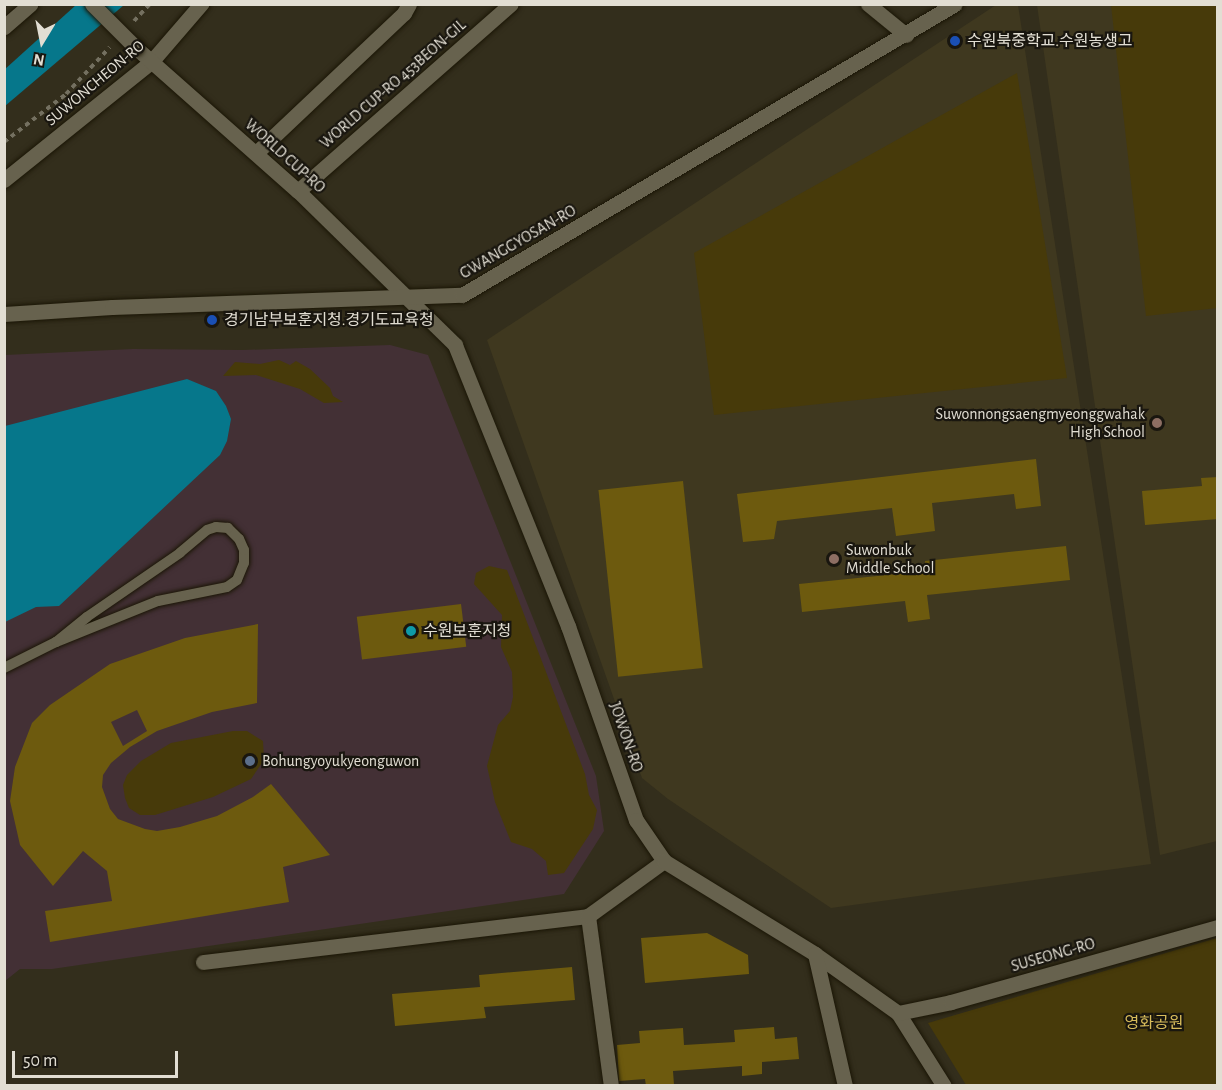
<!DOCTYPE html>
<html>
<head>
<meta charset="utf-8">
<style>
  body { margin:0 }
  #map { position:relative; width:1222px; height:1090px; overflow:hidden; background:#332e1c; font-family:"Alegreya Sans","Noto Sans KR",sans-serif }
  div>[style] { position:absolute }
  [style*='--x'] { left:calc(var(--x)*1px); top:calc(var(--y)*1px); width:calc(var(--w)*1px); rotate:calc(var(--a)*1deg) }
  .commercial>* { inset:0; background:#433035 }
  .built>* { inset:0; background:#3f381f }
  .green>* { inset:0; background:#473a0a }
  .water>* { inset:0; background:#06778b }
  .building>* { inset:0; background:#6d5a0e; transform-origin:0 0 }
  .path>* { height:4px; margin-top:-2px; transform-origin:0; background:repeating-linear-gradient(90deg,#747060 0 4.5px,transparent 0 9px) }
  .roads { filter:drop-shadow(0 0 2px #1b1606) drop-shadow(0 0 2px #1b1606) }
  .lane>* { height:10px; margin:-5px; padding:0 5px; transform-origin:5px; border-radius:5px; background:#67624e }
  .street>* { height:15px; margin:-7.5px; padding:0 7.5px; transform-origin:7.5px; border-radius:7.5px; background:#67624e }
  .secondary>* { height:15px; margin:-7.5px; padding:0 7.5px; transform-origin:7.5px; border-radius:7.5px; background:#67624e }
  .bridges { filter:drop-shadow(0 0 2px #1b1606) drop-shadow(0 0 2px #1b1606) }
  .secondary-bridge>* { height:15px; margin:-7.5px; padding:0 7.5px; transform-origin:7.5px; border-radius:7.5px; background:#67624e }
  .dots>* { width:16px; height:16px; translate:-50% -50%; box-sizing:border-box; border:3px solid #19160f; border-radius:50% }
  span { translate:-50% -50%; white-space:nowrap; text-align:center; line-height:1.15; -webkit-text-stroke:4.5px #19160f; paint-order:stroke }
  .poi-label { font-size:16px; color:#e2ded3 }
  .left { translate:0 -50%; text-align:left }
  .right { translate:-100% -50%; text-align:right }
  .street-label { font-size:16px; color:#e2ded3 }
  .park-label { font-size:16px; color:#d8bc5b }
  .frame { position:absolute; inset:0; border:6px solid #e2ded3; pointer-events:none }
  .north { position:absolute; left:12px; top:12px; width:60px; height:60px; -webkit-text-stroke:4px #19160f; paint-order:stroke; rotate:190deg; font-size:16px; font-weight:700; line-height:24px; text-align:center; color:#e2ded3 }
  .north::after { content:''; display:block; margin:auto; width:21px; height:27px; background:#e2ded3; clip-path:polygon(50% 0,100% 100%,50% 72%,0 100%) }
  .scale { position:absolute; left:12px; top:1051px; width:166px; height:27px; box-sizing:border-box; border:3px solid #e2ded3; border-top:0; padding-left:8px; font-size:18px; line-height:21px; white-space:nowrap; color:#e2ded3; -webkit-text-stroke:4px #19160f; paint-order:stroke }
</style>
</head>
<body>
<div id="map">
  <div class="commercial">
    <i style="clip-path:polygon(390px 345px,428px 355px,596px 776px,604px 831px,564px 894px,52px 969px,20px 969px,5px 981px,5px 355px,133px 349px,243px 350px)"></i>
  </div>
  <div class="built">
    <i style="clip-path:polygon(996px 5px,1018px 5px,1151px 864px,831px 908px,668px 799px,642px 778px,487px 340px)"></i>
    <i style="clip-path:polygon(1037px 5px,1217px 5px,1217px 841px,1160px 855px)"></i>
  </div>
  <div class="green">
    <i style="clip-path:polygon(1111px 5px,1217px 5px,1217px 308px,1146px 316px)"></i>
    <i style="clip-path:polygon(1017px 73px,1067px 378px,714px 415px,694px 253px)"></i>
    <i style="clip-path:polygon(279px 360px,290px 365px,296px 361px,310px 369px,330px 388px,333px 396px,343px 402px,324px 403px,300px 389px,256px 375px,223px 376px,235px 362px,260px 364px)"></i>
    <i style="clip-path:polygon(489px 566px,507px 570px,585px 774px,589px 795px,597px 810px,593px 829px,564px 873px,548px 875px,546px 861px,532px 849px,511px 842px,495px 802px,487px 766px,498px 725px,510px 711px,513px 697px,512px 672px,501px 647px,502px 615px,474px 584px,476px 573px)"></i>
    <i style="clip-path:polygon(233px 731px,247px 731px,263px 741px,264px 760px,251px 779px,213px 797px,155px 815px,140px 815px,129px 808px,125px 798px,123px 785px,127px 775px,141px 761px,171px 743px)"></i>
    <i style="clip-path:polygon(1217px 938px,1217px 1085px,966px 1085px,928px 1023px)"></i>
  </div>
  <div class="water">
    <i style="clip-path:polygon(76px 5px,124px 5px,5px 106px,4px 70px)"></i>
    <i style="clip-path:polygon(187px 379px,216px 391px,226px 406px,231px 419px,227px 441px,220px 455px,59px 606px,36px 607px,5px 622px,5px 426px)"></i>
  </div>
  <div class="building">
    <i style="clip-path:polygon(1036px 459px,1041px 506px,1016px 509px,1014px 494px,932px 503px,935px 531px,896px 536px,892px 508px,777px 521px,774px 539px,743px 542px,737px 494px)"></i>
    <i style="clip-path:polygon(1218px 477px,1218px 519px,1145px 525px,1142px 491px,1202px 486px,1201px 478px)"></i>
    <i style="left:683px;top:481px;width:188px;height:85px;rotate:84deg"></i>
    <i style="clip-path:polygon(1066px 546px,1070px 580px,927px 595px,930px 619px,908px 622px,905px 601px,802px 612px,799px 584px,926px 571px,925px 561px)"></i>
    <i style="left:461px;top:604px;width:43px;height:105px;rotate:83deg"></i>
    <i style="clip-path:polygon(evenodd,258px 624px,257px 703px,212px 712px,157px 731px,130px 747px,111px 763px,103px 775px,102px 787px,110px 809px,118px 819px,145px 829px,157px 831px,180px 827px,217px 816px,253px 797px,271px 784px,330px 855px,283px 867px,289px 902px,50px 942px,45px 911px,112px 901px,107px 871px,83px 851px,53px 886px,20px 845px,10px 801px,15px 767px,32px 723px,50px 705px,110px 664px,185px 638px,258px 624px,137px 710px,147px 731px,123px 746px,111px 722px,137px 710px)"></i>
    <i style="clip-path:polygon(707px 933px,748px 955px,749px 974px,645px 983px,641px 938px)"></i>
    <i style="clip-path:polygon(572px 967px,575px 1000px,484px 1007px,486px 1018px,395px 1026px,392px 994px,480px 987px,479px 975px)"></i>
    <i style="clip-path:polygon(774px 1027px,775px 1039px,797px 1037px,799px 1059px,762px 1062px,762px 1074px,742px 1076px,742px 1066px,673px 1071px,674px 1085px,646px 1086px,645px 1079px,619px 1081px,617px 1045px,640px 1043px,639px 1031px,683px 1028px,684px 1045px,735px 1042px,734px 1030px)"></i>
  </div>
  <div class="path">
    <i style="--x:134;--y:21;--w:23;--a:-47"></i>
    <i style="--x:4;--y:142;--w:78;--a:-37.7"></i>
    <i style="--x:66;--y:94;--w:64;--a:-46.9"></i>
  </div>
  <div class="roads">
    <div class="lane">
      <i style="--x:4;--y:668;--w:58;--a:-26.6"></i>
      <i style="--x:56;--y:642;--w:110;--a:-21.9"></i>
      <i style="--x:158;--y:601;--w:70;--a:-11.5"></i>
      <i style="--x:227;--y:587;--w:12;--a:-35"></i>
      <i style="--x:237;--y:580;--w:18;--a:-68"></i>
      <i style="--x:244;--y:563;--w:13;--a:-90"></i>
      <i style="--x:244;--y:550;--w:12;--a:-114"></i>
      <i style="--x:239;--y:539;--w:16;--a:-135"></i>
      <i style="--x:228;--y:528;--w:12;--a:-175"></i>
      <i style="--x:216;--y:527;--w:9;--a:162"></i>
      <i style="--x:207;--y:530;--w:35;--a:140"></i>
      <i style="--x:180;--y:553;--w:113;--a:145.5"></i>
      <i style="--x:87;--y:617;--w:40;--a:141"></i>
    </div>
    <div class="street">
      <i style="--x:868;--y:4;--w:49;--a:39.2"></i>
      <i style="--x:4;--y:27;--w:35;--a:-41"></i>
      <i style="--x:256;--y:153;--w:204;--a:-43.4"></i>
      <i style="--x:404;--y:13;--w:10;--a:-61"></i>
      <i style="--x:4;--y:180;--w:189;--a:-38.8"></i>
      <i style="--x:151;--y:62;--w:77;--a:-49.2"></i>
      <i style="--x:298;--y:191;--w:283;--a:-41.3"></i>
      <i style="--x:588;--y:916;--w:172;--a:82.3"></i>
      <i style="--x:203;--y:962;--w:388;--a:-6.8"></i>
      <i style="--x:588;--y:916;--w:94;--a:-35.9"></i>
    </div>
    <div class="secondary">
      <i style="--x:135;--y:47;--w:217;--a:41.5"></i>
      <i style="--x:298;--y:191;--w:220;--a:44.4"></i>
      <i style="--x:455;--y:345;--w:303;--a:68.1"></i>
      <i style="--x:568;--y:626;--w:206;--a:70.7"></i>
      <i style="--x:636;--y:820;--w:50;--a:55.7"></i>
      <i style="--x:664;--y:861;--w:177;--a:31.6"></i>
      <i style="--x:815;--y:954;--w:102;--a:35.4"></i>
      <i style="--x:898;--y:1013;--w:86;--a:57.8"></i>
      <i style="--x:4;--y:314;--w:108;--a:-3.7"></i>
      <i style="--x:112;--y:307;--w:350;--a:-2"></i>
      <i style="--x:462;--y:295;--w:572;--a:-30.55"></i>
      <i style="--x:815;--y:954;--w:135;--a:77.2"></i>
      <i style="--x:898;--y:1013;--w:54;--a:-11.7"></i>
      <i style="--x:951;--y:1002;--w:277;--a:-15.7"></i>
    </div>
  </div>
  <div class="bridges">
    <div class="secondary-bridge">
      <i style="--x:92;--y:4;--w:61;--a:45"></i>
    </div>
  </div>
  <div class="dots">
    <i style="left:955px;top:41px;background:#1a4fb4"></i>
    <i style="left:212px;top:320px;background:#1a4fb4"></i>
    <i style="left:1157px;top:423px;background:#8d6e63"></i>
    <i style="left:834px;top:559px;background:#8d6e63"></i>
    <i style="left:411px;top:631px;background:#0f9aa8"></i>
    <i style="left:250px;top:761px;background:#5c6f8a"></i>
  </div>
  <div class="poi-label">
    <span class="left" style="left:967px;top:41px">수원북중학교.수원농생고</span>
    <span class="left" style="left:224px;top:320px">경기남부보훈지청.경기도교육청</span>
    <span class="right" style="left:1145px;top:423px">Suwonnongsaengmyeonggwahak<br>High School</span>
    <span class="left" style="left:846px;top:559px">Suwonbuk<br>Middle School</span>
    <span class="left" style="left:423px;top:631px">수원보훈지청</span>
    <span class="left" style="left:262px;top:761px">Bohungyoyukyeonguwon</span>
  </div>
  <div class="street-label">
    <span style="left:95px;top:83px;rotate:-40deg">SUWONCHEON-RO</span>
    <span style="left:393px;top:84px;rotate:-41deg">WORLD CUP-RO 453BEON-GIL</span>
    <span style="left:285px;top:156px;rotate:42deg">WORLD CUP-RO</span>
    <span style="left:518px;top:242px;rotate:-30deg">GWANGGYOSAN-RO</span>
    <span style="left:626px;top:737px;rotate:71deg">JOWON-RO</span>
    <span style="left:1053px;top:955px;rotate:-16deg">SUSEONG-RO</span>
  </div>
  <div class="park-label">
    <span style="left:1154px;top:1023px">영화공원</span>
  </div>
  <div class="frame"></div>
  <div class="north">N</div>
  <div class="scale">50 m</div>
</div>
</body>
</html>
